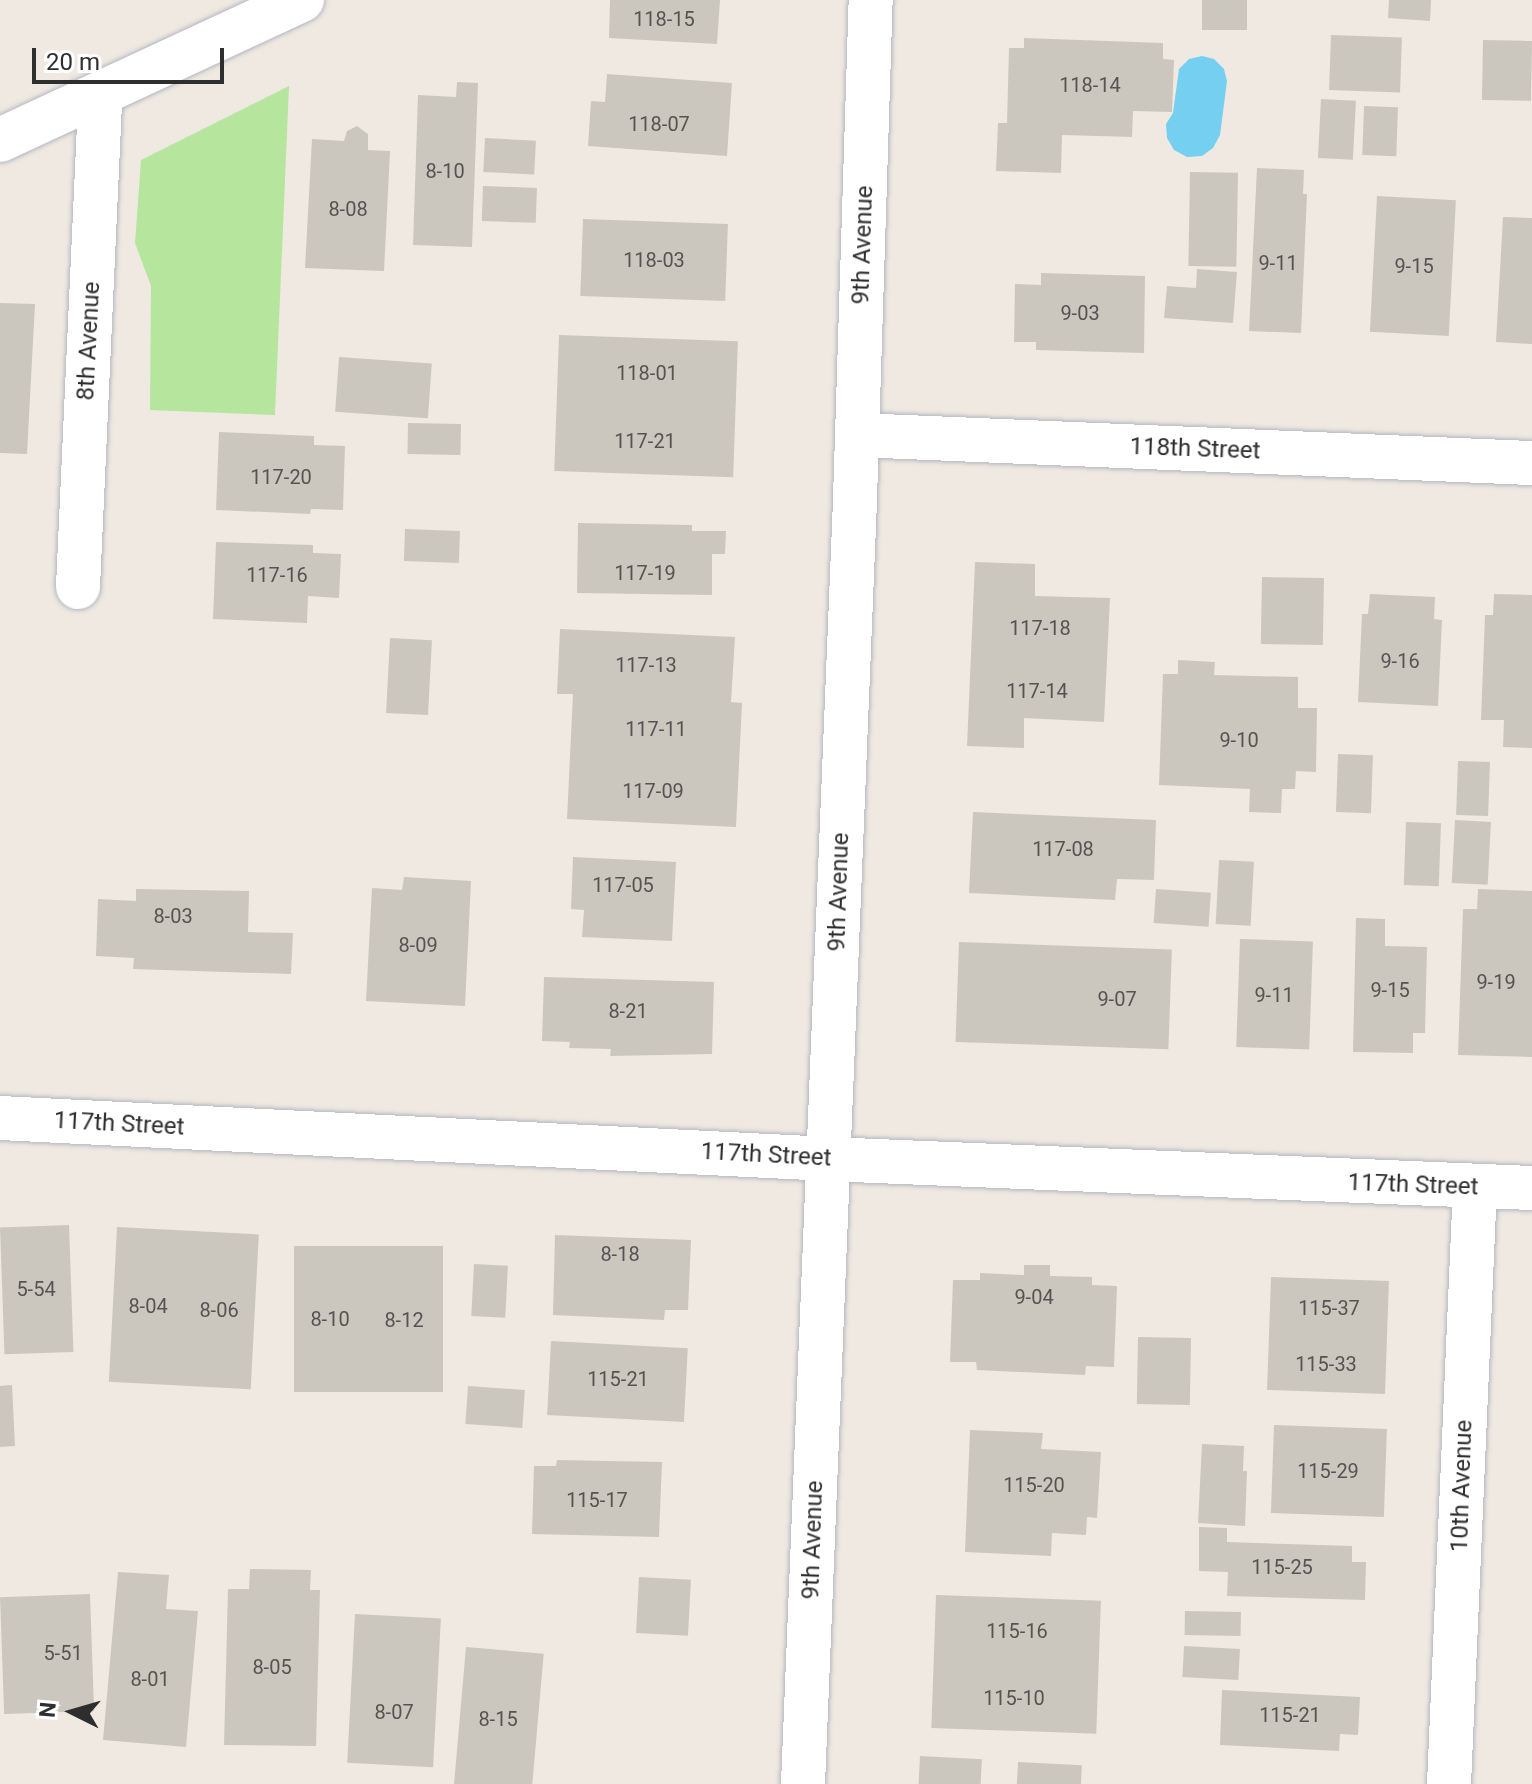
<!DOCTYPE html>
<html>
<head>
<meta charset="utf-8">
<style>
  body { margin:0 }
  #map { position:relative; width:1532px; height:1784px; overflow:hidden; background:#efe9e1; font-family:Roboto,sans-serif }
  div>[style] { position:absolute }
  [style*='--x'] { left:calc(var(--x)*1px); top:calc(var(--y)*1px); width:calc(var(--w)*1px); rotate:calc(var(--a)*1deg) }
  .green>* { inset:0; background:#b6e59e }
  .water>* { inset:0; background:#75cff0 }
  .building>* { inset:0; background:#cbc7bf; transform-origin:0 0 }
  .roads { filter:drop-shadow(0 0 2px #b4b7c1) drop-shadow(0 0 2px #b4b7c1) }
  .street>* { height:44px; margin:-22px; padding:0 22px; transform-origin:22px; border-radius:22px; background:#fff }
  span { translate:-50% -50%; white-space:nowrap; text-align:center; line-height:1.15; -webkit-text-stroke:6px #fff; paint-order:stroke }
  .number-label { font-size:20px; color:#555452 }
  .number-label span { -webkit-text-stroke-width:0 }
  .street-label { font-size:24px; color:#2e2e2e }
  .north { position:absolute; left:32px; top:1672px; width:80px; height:80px; -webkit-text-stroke:6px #fff; paint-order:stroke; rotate:275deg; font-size:22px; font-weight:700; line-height:32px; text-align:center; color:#2e2e2e }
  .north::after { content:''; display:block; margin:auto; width:28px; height:36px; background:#2e2e2e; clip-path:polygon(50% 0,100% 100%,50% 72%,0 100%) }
  .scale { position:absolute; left:32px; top:48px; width:192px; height:36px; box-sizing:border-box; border:4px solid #2e2e2e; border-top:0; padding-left:10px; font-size:24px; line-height:28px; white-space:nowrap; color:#2e2e2e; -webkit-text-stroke:6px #fff; paint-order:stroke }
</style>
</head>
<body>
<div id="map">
  <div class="green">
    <i style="clip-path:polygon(289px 86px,275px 415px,150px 410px,151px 286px,135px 243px,141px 160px)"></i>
  </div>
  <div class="water">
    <i style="clip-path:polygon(1202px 56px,1214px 59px,1224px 69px,1227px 81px,1220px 135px,1213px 148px,1202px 156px,1187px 157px,1174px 150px,1167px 138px,1166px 124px,1173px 113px,1179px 69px,1189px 59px)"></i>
  </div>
  <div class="building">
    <i style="clip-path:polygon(610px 0,720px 0,717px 44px,609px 38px)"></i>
    <i style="left:1202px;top:0;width:45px;height:30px"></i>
    <i style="clip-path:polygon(1389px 0,1431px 0,1430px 21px,1388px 18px)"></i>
    <i style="left:1331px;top:35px;width:71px;height:55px;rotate:2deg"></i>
    <i style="clip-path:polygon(1024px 38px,1163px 43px,1163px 59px,1174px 60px,1172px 112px,1133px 111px,1132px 137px,1062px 135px,1061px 173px,996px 171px,998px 123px,1007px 123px,1009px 48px,1024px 48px)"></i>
    <i style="left:1483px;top:40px;width:49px;height:60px;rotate:1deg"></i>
    <i style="clip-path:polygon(607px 74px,732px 83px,727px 156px,588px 146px,591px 101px,605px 102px)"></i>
    <i style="clip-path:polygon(457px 82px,478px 83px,472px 247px,413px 245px,418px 95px,456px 97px)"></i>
    <i style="left:1321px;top:99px;width:35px;height:59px;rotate:3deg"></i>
    <i style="left:1364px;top:106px;width:34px;height:49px;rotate:2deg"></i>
    <i style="clip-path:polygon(357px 126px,368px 134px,368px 150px,390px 151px,384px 271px,305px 268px,312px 139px,344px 141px,347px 131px)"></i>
    <i style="left:485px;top:138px;width:51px;height:34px;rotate:3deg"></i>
    <i style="clip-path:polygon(1257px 168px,1304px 170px,1303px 194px,1307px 194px,1301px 333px,1249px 331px)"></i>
    <i style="left:1190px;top:172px;width:48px;height:94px;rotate:1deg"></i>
    <i style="left:483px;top:186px;width:54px;height:35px;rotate:2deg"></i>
    <i style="left:1377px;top:196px;width:79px;height:136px;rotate:3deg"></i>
    <i style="clip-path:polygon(1503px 217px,1532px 218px,1532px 344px,1496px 342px)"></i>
    <i style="left:583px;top:219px;width:145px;height:77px;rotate:2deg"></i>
    <i style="clip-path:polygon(1197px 269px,1237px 272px,1233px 323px,1164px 318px,1167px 286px,1196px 288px)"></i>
    <i style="clip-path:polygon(1041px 273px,1145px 276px,1144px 353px,1036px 350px,1036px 342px,1014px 342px,1015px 284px,1041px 285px)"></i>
    <i style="clip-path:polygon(0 303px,35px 304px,27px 454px,0 453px)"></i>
    <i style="left:559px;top:335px;width:179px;height:136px;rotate:2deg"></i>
    <i style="left:339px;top:357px;width:93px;height:55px;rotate:4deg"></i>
    <i style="left:408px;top:423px;width:53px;height:31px;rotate:1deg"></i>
    <i style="clip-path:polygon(219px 432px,314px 436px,314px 445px,345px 446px,343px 510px,311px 509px,310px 514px,216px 510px)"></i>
    <i style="clip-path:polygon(578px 523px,692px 525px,692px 531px,726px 531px,725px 554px,712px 554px,712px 595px,577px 593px)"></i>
    <i style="left:405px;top:529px;width:55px;height:32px;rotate:2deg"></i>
    <i style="clip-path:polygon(216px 542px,313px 545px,313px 553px,341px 554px,339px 598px,308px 596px,307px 623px,213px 619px)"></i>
    <i style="clip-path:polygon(975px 562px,1035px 564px,1035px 596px,1110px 598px,1104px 722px,1024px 718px,1024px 748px,967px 746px)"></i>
    <i style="left:1262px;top:577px;width:62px;height:67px;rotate:1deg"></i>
    <i style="clip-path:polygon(1370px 594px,1435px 597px,1434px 619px,1442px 620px,1438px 706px,1358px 702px,1362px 614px,1368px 614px)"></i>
    <i style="clip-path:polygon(1494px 594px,1532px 595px,1532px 748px,1503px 747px,1504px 720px,1481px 720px,1485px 615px,1493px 615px)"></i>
    <i style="clip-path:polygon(560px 629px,735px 637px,731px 702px,742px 703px,736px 827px,567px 819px,573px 694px,557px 694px)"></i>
    <i style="left:390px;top:638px;width:42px;height:75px;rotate:3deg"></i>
    <i style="clip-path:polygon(1178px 660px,1215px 662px,1214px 675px,1298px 677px,1298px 708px,1317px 708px,1316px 772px,1296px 771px,1295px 789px,1282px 789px,1281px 813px,1249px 812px,1250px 789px,1159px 785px,1163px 674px,1178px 674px)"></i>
    <i style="left:1338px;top:754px;width:35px;height:58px;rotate:2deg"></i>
    <i style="left:1458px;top:761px;width:32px;height:54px;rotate:2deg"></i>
    <i style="clip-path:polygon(973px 812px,1156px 820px,1154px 880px,1117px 879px,1115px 900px,969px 893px)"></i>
    <i style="left:1455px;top:820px;width:36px;height:63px;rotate:3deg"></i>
    <i style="left:1406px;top:822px;width:35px;height:63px;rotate:2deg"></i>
    <i style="clip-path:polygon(573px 857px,676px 862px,672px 941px,582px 937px,584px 910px,571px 909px)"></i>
    <i style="left:1219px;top:860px;width:35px;height:64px;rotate:3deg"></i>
    <i style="clip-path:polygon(404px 877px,471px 881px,465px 1006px,366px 1001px,372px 888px,402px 890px)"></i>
    <i style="clip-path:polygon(136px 889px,249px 891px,248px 932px,293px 933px,291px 974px,133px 969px,134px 958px,96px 956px,98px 899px,136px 901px)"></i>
    <i style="left:1156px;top:889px;width:55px;height:34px;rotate:4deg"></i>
    <i style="clip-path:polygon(1478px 889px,1532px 891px,1532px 1057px,1458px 1055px,1463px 909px,1477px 909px)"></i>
    <i style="clip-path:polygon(1356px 918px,1385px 919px,1385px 946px,1427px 947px,1425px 1033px,1413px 1033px,1413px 1053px,1353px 1052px)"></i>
    <i style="left:1240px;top:939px;width:73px;height:108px;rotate:2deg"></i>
    <i style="left:959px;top:942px;width:213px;height:100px;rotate:2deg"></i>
    <i style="clip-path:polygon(544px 977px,714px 982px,712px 1054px,610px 1056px,611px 1049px,569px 1048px,570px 1042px,542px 1041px)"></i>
    <i style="left:69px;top:1225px;width:127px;height:69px;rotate:88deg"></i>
    <i style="left:117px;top:1227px;width:142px;height:155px;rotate:3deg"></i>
    <i style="clip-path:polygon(555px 1235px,691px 1240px,688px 1310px,665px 1310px,664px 1320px,553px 1315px)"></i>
    <i style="left:294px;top:1246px;width:149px;height:146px"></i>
    <i style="left:474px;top:1264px;width:34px;height:52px;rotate:3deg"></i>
    <i style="clip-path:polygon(1024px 1265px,1050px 1265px,1050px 1276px,1092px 1277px,1092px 1285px,1117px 1286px,1114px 1367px,1086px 1366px,1085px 1375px,977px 1370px,976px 1362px,950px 1362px,953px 1280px,980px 1280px,980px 1273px,1024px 1275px)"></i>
    <i style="left:1271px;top:1277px;width:118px;height:113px;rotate:2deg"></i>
    <i style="left:1138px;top:1337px;width:53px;height:67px;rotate:1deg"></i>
    <i style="left:551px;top:1341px;width:137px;height:74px;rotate:3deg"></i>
    <i style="clip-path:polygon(12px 1385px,15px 1446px,0 1447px,0 1386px)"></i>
    <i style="left:468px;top:1386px;width:57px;height:38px;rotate:4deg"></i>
    <i style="left:1274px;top:1425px;width:113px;height:88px;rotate:2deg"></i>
    <i style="clip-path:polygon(970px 1430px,1043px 1433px,1041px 1449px,1101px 1452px,1097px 1518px,1087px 1517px,1086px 1535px,1052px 1533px,1051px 1556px,965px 1552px)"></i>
    <i style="clip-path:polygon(1202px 1444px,1244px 1446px,1243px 1471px,1247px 1471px,1245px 1526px,1198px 1523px)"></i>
    <i style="clip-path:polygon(557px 1460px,662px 1462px,659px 1537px,532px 1534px,534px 1466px,556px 1466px)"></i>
    <i style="clip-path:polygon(1199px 1527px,1227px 1528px,1227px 1542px,1352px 1546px,1352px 1562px,1366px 1562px,1365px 1600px,1227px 1596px,1228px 1572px,1199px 1571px)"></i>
    <i style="clip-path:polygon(250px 1569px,311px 1570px,310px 1590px,320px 1590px,316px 1746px,224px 1745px,228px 1589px,249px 1589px)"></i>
    <i style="clip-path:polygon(118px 1572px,169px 1575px,166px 1609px,198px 1611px,186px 1747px,103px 1740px)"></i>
    <i style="left:639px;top:1577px;width:52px;height:56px;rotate:3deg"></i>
    <i style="left:90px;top:1594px;width:117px;height:90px;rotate:88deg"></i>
    <i style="left:936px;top:1595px;width:165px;height:133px;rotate:2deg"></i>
    <i style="left:1185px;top:1611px;width:56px;height:24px;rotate:1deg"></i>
    <i style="left:355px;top:1614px;width:86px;height:149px;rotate:3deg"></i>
    <i style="left:1184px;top:1646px;width:56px;height:31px;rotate:3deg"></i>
    <i style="left:466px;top:1647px;width:78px;height:138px;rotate:5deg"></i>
    <i style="clip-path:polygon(1222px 1690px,1360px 1697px,1358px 1735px,1340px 1734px,1339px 1751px,1220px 1745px)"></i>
    <i style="left:920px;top:1756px;width:62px;height:28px;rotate:3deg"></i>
    <i style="left:1018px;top:1762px;width:64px;height:22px;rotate:3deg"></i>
  </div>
  <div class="roads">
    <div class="street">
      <i style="--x:0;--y:140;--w:333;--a:-24.9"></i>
      <i style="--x:857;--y:435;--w:676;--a:2.38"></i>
      <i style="--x:78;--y:587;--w:492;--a:-87.4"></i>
      <i style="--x:0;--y:1118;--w:829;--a:2.83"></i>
      <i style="--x:828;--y:1159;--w:705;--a:2.36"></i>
      <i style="--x:803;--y:1784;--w:1286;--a:-87.68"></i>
      <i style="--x:855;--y:499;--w:499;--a:-88.2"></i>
      <i style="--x:1449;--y:1784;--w:598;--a:-87.51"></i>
    </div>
  </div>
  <div class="number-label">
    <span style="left:664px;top:19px">118-15</span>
    <span style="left:1090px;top:85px">118-14</span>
    <span style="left:659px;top:124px">118-07</span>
    <span style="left:445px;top:171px">8-10</span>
    <span style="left:348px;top:209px">8-08</span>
    <span style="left:654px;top:260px">118-03</span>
    <span style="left:1278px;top:263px">9-11</span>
    <span style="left:1414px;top:266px">9-15</span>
    <span style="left:1080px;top:313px">9-03</span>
    <span style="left:647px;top:373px">118-01</span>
    <span style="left:645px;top:441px">117-21</span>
    <span style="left:281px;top:477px">117-20</span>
    <span style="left:645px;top:573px">117-19</span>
    <span style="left:277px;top:575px">117-16</span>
    <span style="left:1040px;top:628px">117-18</span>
    <span style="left:1400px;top:661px">9-16</span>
    <span style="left:646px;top:665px">117-13</span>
    <span style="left:1037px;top:691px">117-14</span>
    <span style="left:656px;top:729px">117-11</span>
    <span style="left:1239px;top:740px">9-10</span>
    <span style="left:653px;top:791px">117-09</span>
    <span style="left:1063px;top:849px">117-08</span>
    <span style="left:623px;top:885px">117-05</span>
    <span style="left:173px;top:916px">8-03</span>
    <span style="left:418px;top:945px">8-09</span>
    <span style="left:1496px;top:982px">9-19</span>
    <span style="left:1390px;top:990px">9-15</span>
    <span style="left:1274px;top:995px">9-11</span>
    <span style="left:1117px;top:999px">9-07</span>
    <span style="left:628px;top:1011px">8-21</span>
    <span style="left:620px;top:1254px">8-18</span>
    <span style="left:36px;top:1289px">5-54</span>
    <span style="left:1034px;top:1297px">9-04</span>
    <span style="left:148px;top:1306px">8-04</span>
    <span style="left:1329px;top:1308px">115-37</span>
    <span style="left:219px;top:1310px">8-06</span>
    <span style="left:330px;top:1319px">8-10</span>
    <span style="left:404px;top:1320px">8-12</span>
    <span style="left:1326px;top:1364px">115-33</span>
    <span style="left:618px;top:1379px">115-21</span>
    <span style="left:1328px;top:1471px">115-29</span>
    <span style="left:1034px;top:1485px">115-20</span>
    <span style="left:597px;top:1500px">115-17</span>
    <span style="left:1282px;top:1567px">115-25</span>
    <span style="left:1017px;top:1631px">115-16</span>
    <span style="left:63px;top:1653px">5-51</span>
    <span style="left:272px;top:1667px">8-05</span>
    <span style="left:150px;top:1679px">8-01</span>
    <span style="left:1014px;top:1698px">115-10</span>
    <span style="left:394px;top:1712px">8-07</span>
    <span style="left:1290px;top:1715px">115-21</span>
    <span style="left:498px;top:1719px">8-15</span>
  </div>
  <div class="street-label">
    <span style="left:863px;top:245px;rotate:-88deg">9th Avenue</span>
    <span style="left:89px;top:341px;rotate:-87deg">8th Avenue</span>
    <span style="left:1195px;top:449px;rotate:2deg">118th Street</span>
    <span style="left:839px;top:892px;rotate:-88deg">9th Avenue</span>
    <span style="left:119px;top:1124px;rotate:3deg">117th Street</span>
    <span style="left:766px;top:1155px;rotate:3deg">117th Street</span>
    <span style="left:1413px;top:1185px;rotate:2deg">117th Street</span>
    <span style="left:1462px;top:1486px;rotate:-88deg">10th Avenue</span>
    <span style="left:813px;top:1540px;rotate:-88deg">9th Avenue</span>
  </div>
  <div class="north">N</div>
  <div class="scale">20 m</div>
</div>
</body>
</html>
